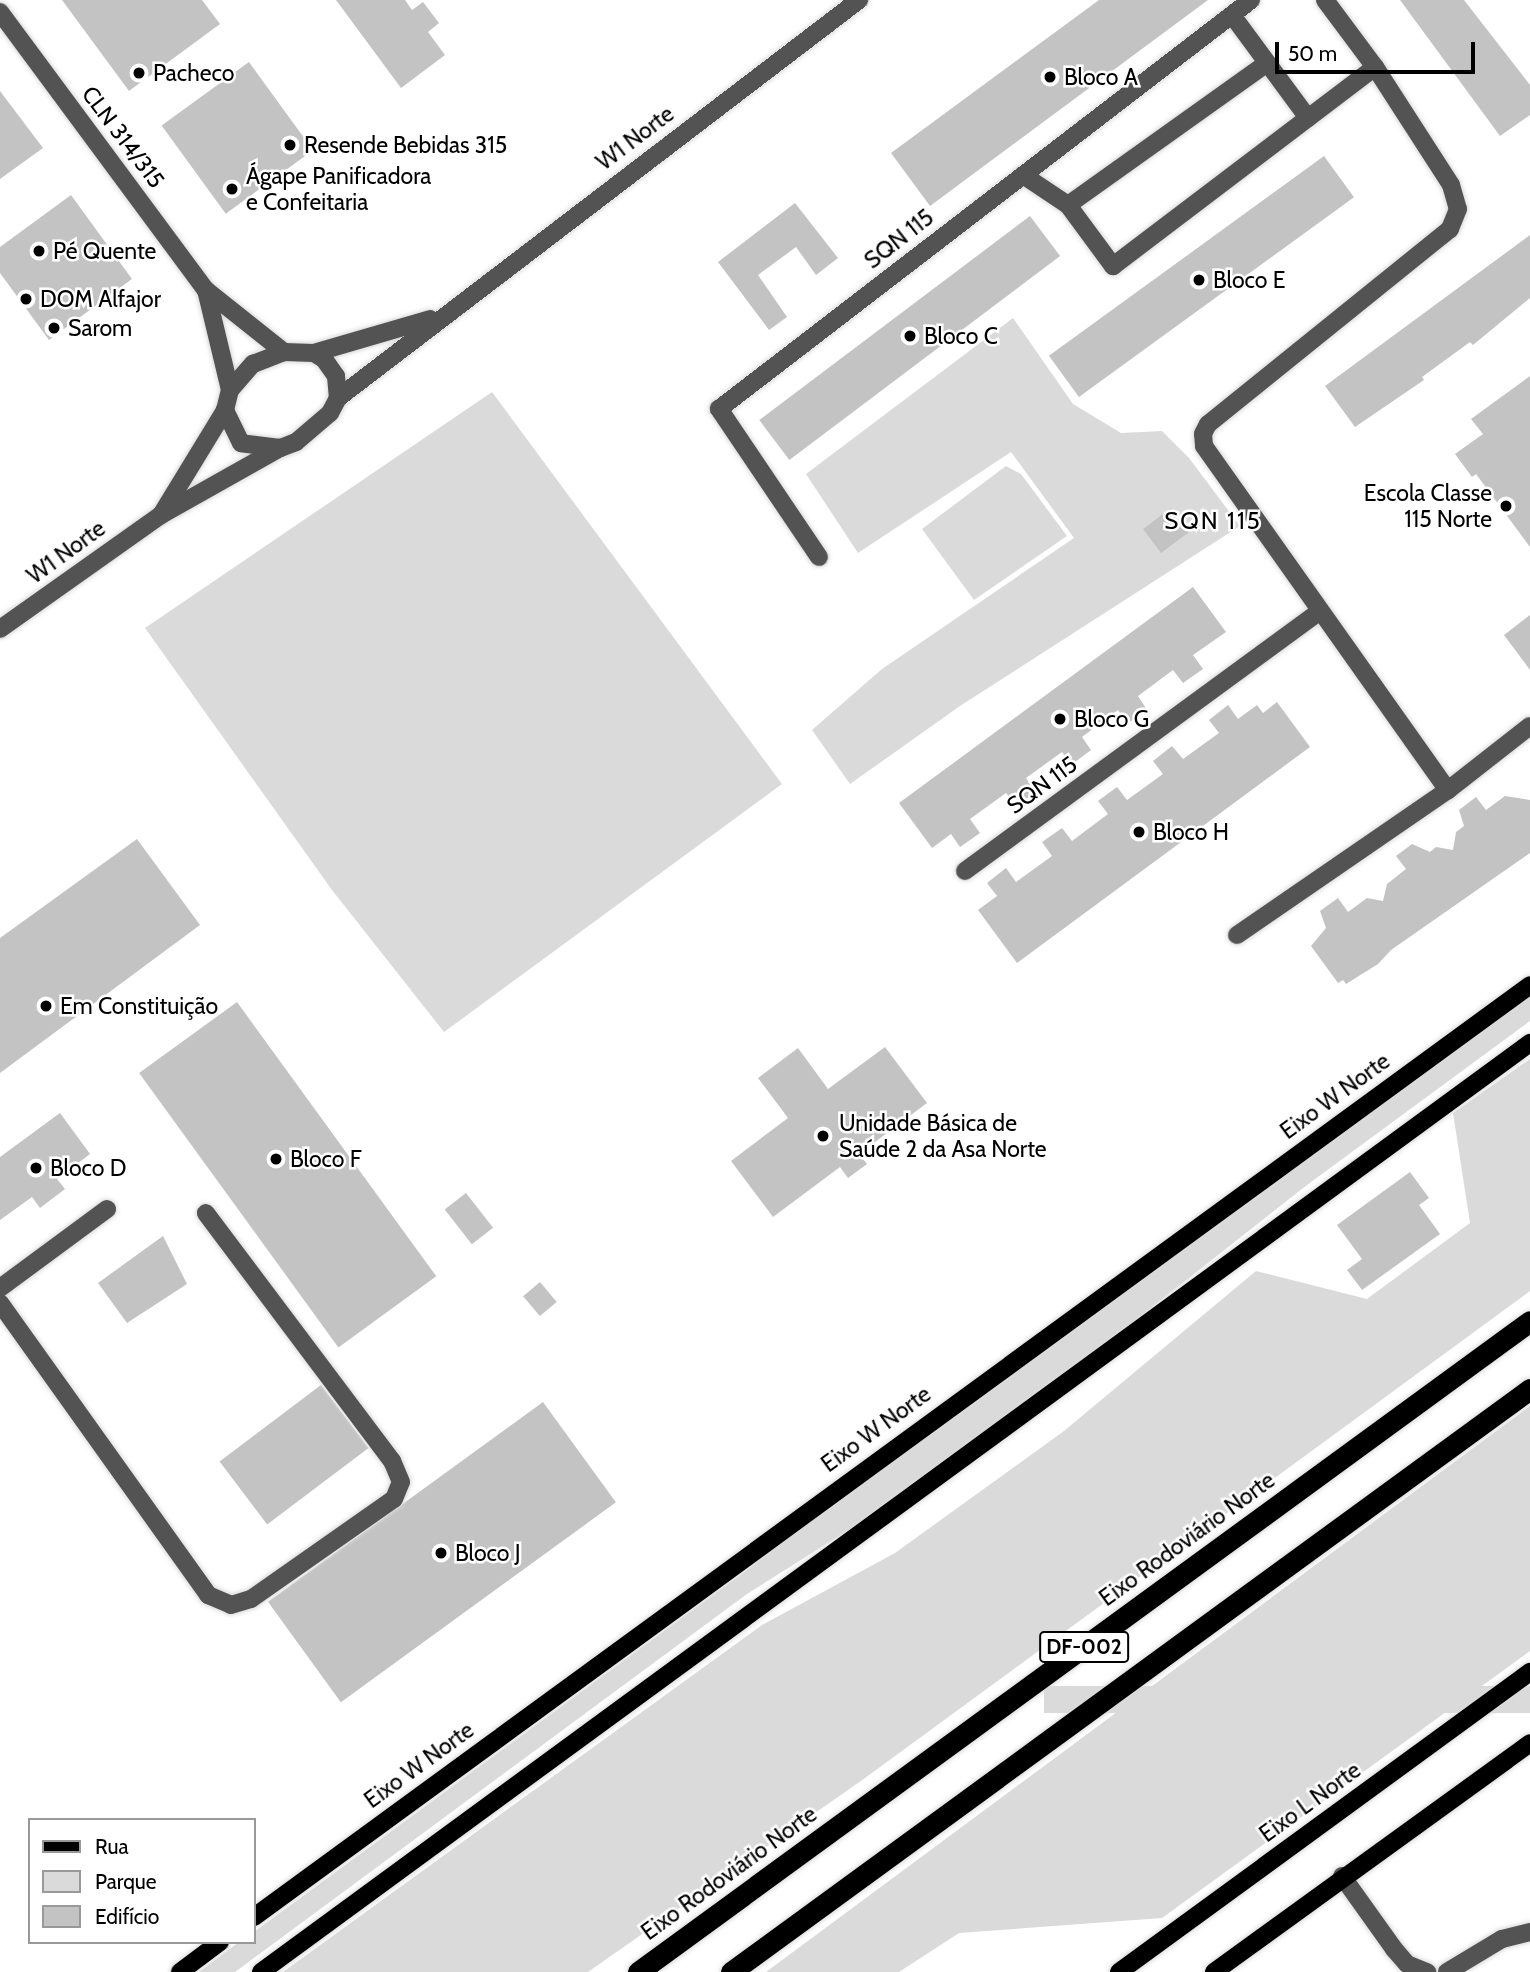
<!DOCTYPE html>
<html>
<head>
<meta charset="utf-8">
<style>
  body { margin:0 }
  #map { position:relative; width:1530px; height:1972px; overflow:hidden; background:#fff; font-family:Cabin,sans-serif }
  div>[style] { position:absolute }
  [style*='--x'] { left:calc(var(--x)*1px); top:calc(var(--y)*1px); width:calc(var(--w)*1px); rotate:calc(var(--a)*1deg) }
  .green>* { inset:0; background:#dadada; transform-origin:0 0 }
  .building>* { inset:0; background:#c3c3c3; transform-origin:0 0 }
  .roads { filter:drop-shadow(0 0 2px #dbdbdb) drop-shadow(0 0 2px #dbdbdb) }
  .minor>* { height:18px; margin:-9px; padding:0 9px; transform-origin:9px; border-radius:9px; background:#535353 }
  .major>* { height:18px; margin:-9px; padding:0 9px; transform-origin:9px; border-radius:9px; background:#000 }
  .highway>* { height:21px; margin:-10.5px; padding:0 10.5px; transform-origin:10.5px; border-radius:10.5px; background:#000 }
  .dots>* { width:19px; height:19px; translate:-50% -50%; box-sizing:border-box; border:4px solid #fff; border-radius:50% }
  span { translate:-50% -50%; white-space:nowrap; text-align:center; line-height:1.15; -webkit-text-stroke:5px #fff; paint-order:stroke }
  .shield-label span { padding:2px 5px; background:#fff; border:2px solid; border-radius:5px; -webkit-text-stroke-width:0 }
  .shield-label { font-size:21px; color:#000; font-weight:700 }
  .poi-label { font-size:23px; color:#000 }
  .left { translate:0 -50%; text-align:left }
  .right { translate:-100% -50%; text-align:right }
  .street-label { font-size:23px; color:#000 }
  .neighbourhood-label { font-size:24px; color:#000; letter-spacing:2px }
  .legend { position:absolute; left:28px; top:1818px; width:228px; height:126px; box-sizing:border-box; background:#fff; border:2px solid #999; margin:0; padding:9px 12px; list-style:none; font-size:21px; color:#000 }
  .legend li { display:flex; align-items:center; gap:14px; height:35px }
  .legend b { width:35px; border:2px solid #999 }
  .scale { position:absolute; left:1275px; top:42px; width:200px; height:32px; box-sizing:border-box; border:4px solid #000; border-top:0; padding-left:9px; font-size:21px; line-height:24px; white-space:nowrap; color:#000; -webkit-text-stroke:5px #fff; paint-order:stroke }
</style>
</head>
<body>
<div id="map">
  <div class="green">
    <i style="clip-path:polygon(1013px 318px,1073px 404px,1121px 433px,1162px 431px,1189px 458px,1240px 526px,960px 706px,850px 784px,812px 730px,882px 669px,1074px 538px,1011px 452px,858px 553px,806px 474px)"></i>
    <i style="clip-path:polygon(492px 392px,782px 784px,444px 1032px,332px 890px,145px 628px)"></i>
    <i style="clip-path:polygon(1006px 466px,1021px 474px,1067px 536px,974px 600px,922px 529px)"></i>
    <i style="clip-path:polygon(1530px 996px,1530px 1021px,1307px 1185px,1124px 1329px,850px 1529px,747px 1594px,235px 1972px,199px 1972px,239px 1942px,254px 1942px,254px 1932px,754px 1565px,822px 1508px)"></i>
    <i style="clip-path:polygon(1530px 1059px,1530px 1291px,865px 1778px,588px 1972px,283px 1972px,762px 1625px,895px 1553px,1064px 1431px,1256px 1271px,1367px 1299px,1470px 1223px,1453px 1113px)"></i>
    <i style="clip-path:polygon(1530px 1406px,1530px 1651px,1162px 1918px,959px 1933px,899px 1972px,766px 1972px)"></i>
    <i style="left:1530px;top:1686px;width:27px;height:486px;rotate:90deg"></i>
  </div>
  <div class="building">
    <i style="clip-path:polygon(62px 0,202px 0,220px 24px,129px 91px)"></i>
    <i style="clip-path:polygon(336px 0,405px 0,412px 10px,423px 2px,439px 23px,428px 32px,445px 55px,401px 88px)"></i>
    <i style="clip-path:polygon(1099px 0,1208px 0,930px 206px,891px 153px)"></i>
    <i style="clip-path:polygon(1400px 0,1464px 0,1530px 85px,1530px 115px,1500px 136px)"></i>
    <i style="left:249px;top:62px;width:109px;height:108px;rotate:54deg"></i>
    <i style="clip-path:polygon(0 91px,43px 148px,0 179px)"></i>
    <i style="left:1324px;top:156px;width:51px;height:340px;rotate:54deg"></i>
    <i style="clip-path:polygon(71px 195px,132px 279px,49px 340px,0 273px,0 247px)"></i>
    <i style="clip-path:polygon(795px 203px,838px 258px,816px 275px,796px 247px,758px 275px,787px 317px,769px 330px,718px 262px)"></i>
    <i style="left:1030px;top:216px;width:50px;height:339px;rotate:53deg"></i>
    <i style="clip-path:polygon(1530px 235px,1530px 298px,1473px 345px,1470px 342px,1422px 377px,1424px 380px,1355px 427px,1325px 386px)"></i>
    <i style="clip-path:polygon(1530px 376px,1530px 547px,1476px 474px,1472px 477px,1455px 454px,1483px 434px,1471px 419px)"></i>
    <i style="left:1171px;top:508px;width:30px;height:35px;rotate:53deg"></i>
    <i style="clip-path:polygon(1193px 587px,1226px 632px,1193px 655px,1203px 669px,1183px 683px,1173px 670px,1138px 696px,1147px 710px,1127px 724px,1118px 710px,1082px 737px,1091px 750px,1071px 765px,1062px 752px,1026px 778px,1036px 792px,1016px 806px,1006px 793px,970px 819px,980px 833px,960px 847px,951px 834px,932px 848px,899px 803px)"></i>
    <i style="clip-path:polygon(1530px 615px,1530px 670px,1504px 635px)"></i>
    <i style="clip-path:polygon(1277px 702px,1310px 747px,1017px 963px,978px 910px,997px 896px,987px 883px,1006px 868px,1016px 882px,1052px 856px,1042px 842px,1062px 828px,1072px 841px,1108px 814px,1098px 801px,1117px 787px,1127px 800px,1163px 774px,1153px 761px,1172px 746px,1183px 759px,1219px 733px,1209px 720px,1228px 705px,1238px 719px,1257px 705px,1263px 713px)"></i>
    <i style="clip-path:polygon(1505px 796px,1530px 800px,1530px 853px,1391px 950px,1378px 964px,1346px 984px,1343px 980px,1338px 983px,1311px 946px,1326px 928px,1320px 911px,1338px 898px,1348px 912px,1367px 898px,1383px 901px,1387px 884px,1406px 869px,1396px 856px,1412px 844px,1430px 852px,1436px 847px,1453px 850px,1456px 832px,1464px 826px,1459px 810px,1476px 797px,1486px 810px)"></i>
    <i style="clip-path:polygon(137px 839px,200px 925px,0 1073px,0 938px)"></i>
    <i style="left:237px;top:1002px;width:339px;height:121px;rotate:54deg"></i>
    <i style="clip-path:polygon(885px 1047px,927px 1103px,859px 1154px,867px 1164px,848px 1178px,840px 1167px,773px 1217px,731px 1161px,788px 1118px,758px 1078px,798px 1048px,828px 1089px)"></i>
    <i style="clip-path:polygon(60px 1113px,90px 1154px,57px 1179px,65px 1189px,40px 1208px,32px 1197px,0 1220px,0 1157px)"></i>
    <i style="clip-path:polygon(1410px 1172px,1429px 1198px,1419px 1205px,1440px 1234px,1362px 1290px,1347px 1270px,1362px 1259px,1337px 1225px)"></i>
    <i style="left:466px;top:1193px;width:44px;height:27px;rotate:52deg"></i>
    <i style="clip-path:polygon(163px 1236px,187px 1284px,127px 1323px,98px 1283px)"></i>
    <i style="left:540px;top:1282px;width:26px;height:22px;rotate:50deg"></i>
    <i style="left:321px;top:1385px;width:79px;height:127px;rotate:53deg"></i>
    <i style="left:543px;top:1402px;width:124px;height:340px;rotate:54deg"></i>
  </div>
  <div class="roads">
    <div class="minor">
      <i style="--x:1325;--y:0;--w:84;--a:53.3"></i>
      <i style="--x:1375;--y:67;--w:140;--a:57.2"></i>
      <i style="--x:1451;--y:185;--w:25;--a:74"></i>
      <i style="--x:1458;--y:209;--w:22;--a:112"></i>
      <i style="--x:1450;--y:229;--w:311;--a:141.1"></i>
      <i style="--x:1208;--y:424;--w:11;--a:117"></i>
      <i style="--x:1203;--y:434;--w:12;--a:85"></i>
      <i style="--x:1204;--y:446;--w:422;--a:54.7"></i>
      <i style="--x:0;--y:12;--w:346;--a:53.5"></i>
      <i style="--x:206;--y:290;--w:100;--a:38.5"></i>
      <i style="--x:1232;--y:15;--w:128;--a:53.6"></i>
      <i style="--x:1023;--y:175;--w:54;--a:33.7"></i>
      <i style="--x:1068;--y:205;--w:76;--a:53.6"></i>
      <i style="--x:1113;--y:266;--w:329;--a:-37.2"></i>
      <i style="--x:1068;--y:205;--w:244;--a:-35.5"></i>
      <i style="--x:206;--y:290;--w:103;--a:76.5"></i>
      <i style="--x:284;--y:352;--w:30;--a:2"></i>
      <i style="--x:314;--y:353;--w:12;--a:31"></i>
      <i style="--x:324;--y:359;--w:21;--a:55"></i>
      <i style="--x:336;--y:376;--w:22;--a:85"></i>
      <i style="--x:338;--y:398;--w:17;--a:118"></i>
      <i style="--x:330;--y:413;--w:45;--a:139.5"></i>
      <i style="--x:296;--y:442;--w:17;--a:159"></i>
      <i style="--x:280;--y:448;--w:39;--a:-173"></i>
      <i style="--x:241;--y:443;--w:37;--a:-116"></i>
      <i style="--x:225;--y:410;--w:21;--a:-76"></i>
      <i style="--x:230;--y:390;--w:35;--a:-49"></i>
      <i style="--x:253;--y:364;--w:33;--a:-21"></i>
      <i style="--x:314;--y:353;--w:121;--a:-16.3"></i>
      <i style="--x:338;--y:398;--w:656;--a:-37.38"></i>
      <i style="--x:161;--y:515;--w:123;--a:-58.6"></i>
      <i style="--x:819;--y:557;--w:179;--a:-124"></i>
      <i style="--x:719;--y:409;--w:671;--a:-37.55"></i>
      <i style="--x:0;--y:629;--w:197;--a:-35.3"></i>
      <i style="--x:161;--y:515;--w:137;--a:-29.4"></i>
      <i style="--x:965;--y:871;--w:437;--a:-36.2"></i>
      <i style="--x:1237;--y:935;--w:256;--a:-34.5"></i>
      <i style="--x:1448;--y:790;--w:104;--a:-38"></i>
      <i style="--x:0;--y:1288;--w:133;--a:-36.4"></i>
      <i style="--x:0;--y:1303;--w:359;--a:54.5"></i>
      <i style="--x:208;--y:1595;--w:25;--a:23"></i>
      <i style="--x:231;--y:1605;--w:21;--a:-17"></i>
      <i style="--x:251;--y:1599;--w:174;--a:-35"></i>
      <i style="--x:394;--y:1499;--w:18;--a:-68"></i>
      <i style="--x:401;--y:1482;--w:23;--a:-113"></i>
      <i style="--x:392;--y:1461;--w:310;--a:-126.9"></i>
      <i style="--x:1342;--y:1876;--w:90;--a:54.5"></i>
      <i style="--x:1394;--y:1949;--w:20;--a:49"></i>
      <i style="--x:1407;--y:1964;--w:22;--a:22"></i>
      <i style="--x:1447;--y:1972;--w:64;--a:-31"></i>
      <i style="--x:1502;--y:1939;--w:29;--a:-14"></i>
    </div>
    <div class="major">
      <i style="--x:254;--y:1917;--w:1580;--a:-36.14"></i>
      <i style="--x:180;--y:1972;--w:50;--a:-36.9"></i>
      <i style="--x:261;--y:1972;--w:1573;--a:-36.21"></i>
      <i style="--x:1119;--y:1972;--w:509;--a:-36.13"></i>
      <i style="--x:1214;--y:1972;--w:390;--a:-35.9"></i>
    </div>
    <div class="highway">
      <i style="--x:638;--y:1972;--w:1104;--a:-36.12"></i>
      <i style="--x:731;--y:1972;--w:989;--a:-36.12"></i>
    </div>
  </div>
  <div class="dots">
    <i style="left:139px;top:73px;background:#000"></i>
    <i style="left:1050px;top:77px;background:#000"></i>
    <i style="left:290px;top:145px;background:#000"></i>
    <i style="left:232px;top:189px;background:#000"></i>
    <i style="left:39px;top:251px;background:#000"></i>
    <i style="left:1199px;top:280px;background:#000"></i>
    <i style="left:26px;top:299px;background:#000"></i>
    <i style="left:54px;top:328px;background:#000"></i>
    <i style="left:910px;top:336px;background:#000"></i>
    <i style="left:1506px;top:506px;background:#000"></i>
    <i style="left:1060px;top:719px;background:#000"></i>
    <i style="left:1139px;top:832px;background:#000"></i>
    <i style="left:46px;top:1006px;background:#000"></i>
    <i style="left:823px;top:1136px;background:#000"></i>
    <i style="left:276px;top:1159px;background:#000"></i>
    <i style="left:36px;top:1168px;background:#000"></i>
    <i style="left:441px;top:1553px;background:#000"></i>
  </div>
  <div class="shield-label">
    <span style="left:1084px;top:1647px">DF-002</span>
  </div>
  <div class="poi-label">
    <span class="left" style="left:153px;top:73px">Pacheco</span>
    <span class="left" style="left:1064px;top:77px">Bloco A</span>
    <span class="left" style="left:304px;top:145px">Resende Bebidas 315</span>
    <span class="left" style="left:246px;top:189px">Ágape Panificadora<br>e Confeitaria</span>
    <span class="left" style="left:53px;top:251px">Pé Quente</span>
    <span class="left" style="left:1213px;top:280px">Bloco E</span>
    <span class="left" style="left:40px;top:299px">DOM Alfajor</span>
    <span class="left" style="left:68px;top:328px">Sarom</span>
    <span class="left" style="left:924px;top:336px">Bloco C</span>
    <span class="right" style="left:1492px;top:506px">Escola Classe<br>115 Norte</span>
    <span class="left" style="left:1074px;top:719px">Bloco G</span>
    <span class="left" style="left:1153px;top:832px">Bloco H</span>
    <span class="left" style="left:60px;top:1006px">Em Constituição</span>
    <span class="left" style="left:839px;top:1136px">Unidade Básica de<br>Saúde 2 da Asa Norte</span>
    <span class="left" style="left:290px;top:1159px">Bloco F</span>
    <span class="left" style="left:50px;top:1168px">Bloco D</span>
    <span class="left" style="left:455px;top:1553px">Bloco J</span>
  </div>
  <div class="street-label">
    <span style="left:123px;top:137px;rotate:53deg">CLN 314/315</span>
    <span style="left:635px;top:138px;rotate:-37deg">W1 Norte</span>
    <span style="left:899px;top:239px;rotate:-38deg">SQN 115</span>
    <span style="left:66px;top:552px;rotate:-36deg">W1 Norte</span>
    <span style="left:1042px;top:785px;rotate:-36deg">SQN 115</span>
    <span style="left:1335px;top:1096px;rotate:-36deg">Eixo W Norte</span>
    <span style="left:876px;top:1429px;rotate:-36deg">Eixo W Norte</span>
    <span style="left:1187px;top:1539px;rotate:-36deg">Eixo Rodoviário Norte</span>
    <span style="left:419px;top:1765px;rotate:-36deg">Eixo W Norte</span>
    <span style="left:1310px;top:1802px;rotate:-36deg">Eixo L Norte</span>
    <span style="left:729px;top:1873px;rotate:-36deg">Eixo Rodoviário Norte</span>
  </div>
  <div class="neighbourhood-label">
    <span style="left:1213px;top:521px">SQN 115</span>
  </div>
  <ul class="legend">
  <li><b style="height:9px;background:#000"></b>Rua</li>
  <li><b style="height:19px;background:#dadada"></b>Parque</li>
  <li><b style="height:19px;background:#c3c3c3"></b>Edifício</li>
  </ul>
  <div class="scale">50 m</div>
</div>
</body>
</html>
